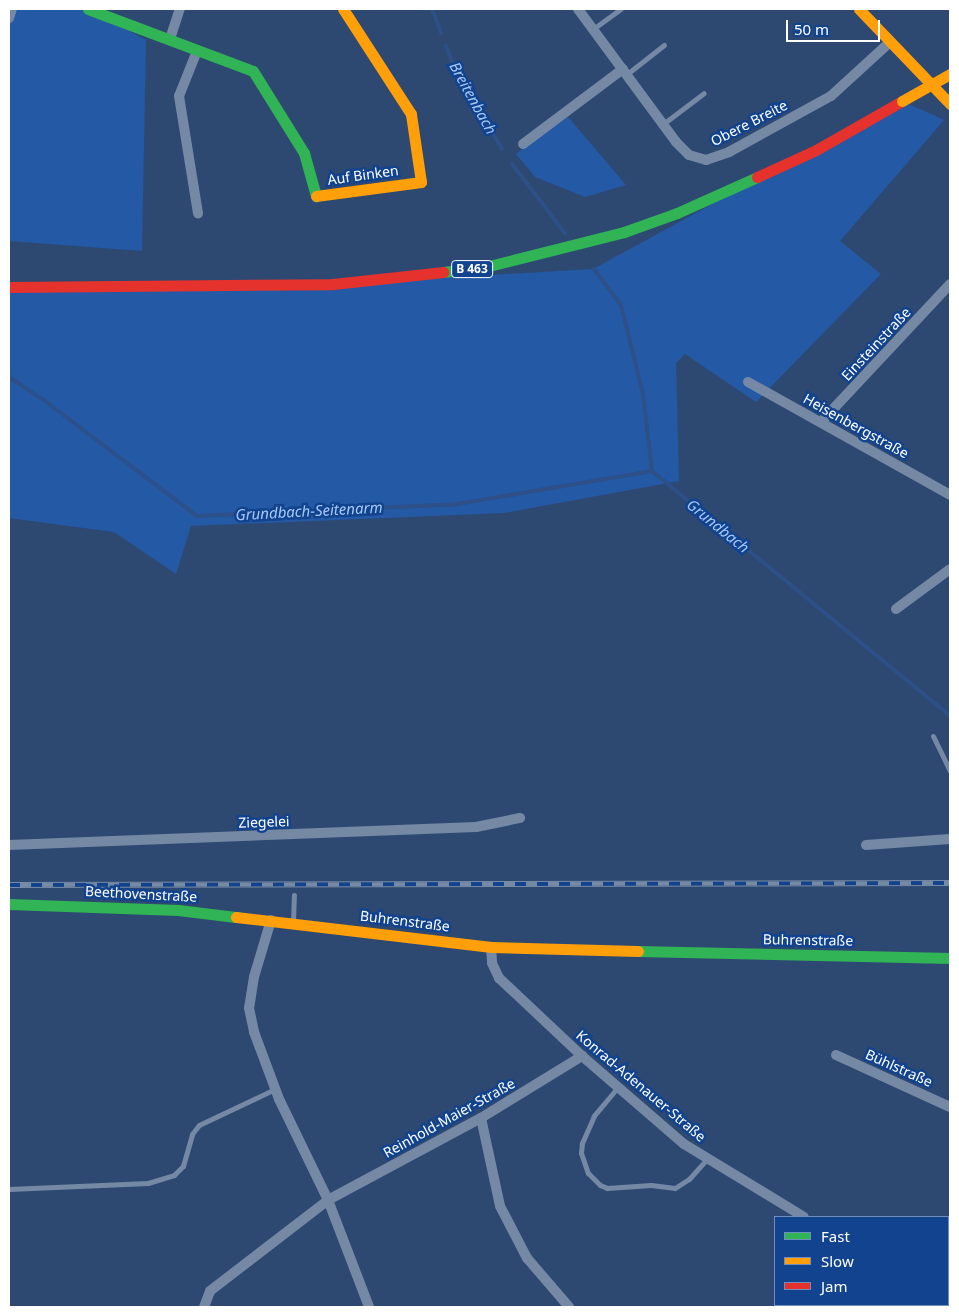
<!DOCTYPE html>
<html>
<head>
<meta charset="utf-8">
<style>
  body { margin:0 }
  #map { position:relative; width:959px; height:1316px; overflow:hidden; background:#2e4971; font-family:"Noto Sans",sans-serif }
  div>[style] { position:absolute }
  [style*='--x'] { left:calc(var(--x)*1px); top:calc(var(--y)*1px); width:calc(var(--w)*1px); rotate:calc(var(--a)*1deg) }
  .green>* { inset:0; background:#2459a5 }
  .stream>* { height:4px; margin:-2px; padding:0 2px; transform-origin:2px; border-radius:2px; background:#2c5087 }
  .lane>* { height:5px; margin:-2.5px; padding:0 2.5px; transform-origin:2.5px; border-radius:2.5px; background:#7589a5 }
  .street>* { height:10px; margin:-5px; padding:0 5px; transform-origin:5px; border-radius:5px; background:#7589a5 }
  .fast>* { height:11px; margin:-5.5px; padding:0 5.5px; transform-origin:5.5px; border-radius:5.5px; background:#30b455 }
  .slow>* { height:11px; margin:-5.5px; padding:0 5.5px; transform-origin:5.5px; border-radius:5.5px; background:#ff9f0a }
  .jam>* { height:11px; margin:-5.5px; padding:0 5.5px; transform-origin:5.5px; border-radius:5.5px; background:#e5322d }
  .rail>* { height:5.5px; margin-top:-2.75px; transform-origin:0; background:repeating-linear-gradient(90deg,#11438e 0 11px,#778aa4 0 22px); box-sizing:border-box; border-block:1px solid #778aa4 }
  .slow-bridge>* { height:11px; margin:-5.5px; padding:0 5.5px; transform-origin:5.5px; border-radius:5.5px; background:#ff9f0a }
  span { translate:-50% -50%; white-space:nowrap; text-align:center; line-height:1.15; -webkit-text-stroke:5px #11438e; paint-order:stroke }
  .shield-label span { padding:1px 4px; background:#11438e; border:1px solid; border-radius:4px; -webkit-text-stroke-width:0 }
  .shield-label { font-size:12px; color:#fff; font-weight:700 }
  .street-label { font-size:14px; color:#fff }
  .water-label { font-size:15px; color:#a5c8f9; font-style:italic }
  .frame { position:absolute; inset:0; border:10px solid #fff; pointer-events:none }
  .legend { position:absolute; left:774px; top:1216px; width:175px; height:90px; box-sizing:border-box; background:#11438e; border:1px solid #708ebb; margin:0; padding:6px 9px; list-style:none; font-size:15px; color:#fff }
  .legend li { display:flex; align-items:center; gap:10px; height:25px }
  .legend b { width:25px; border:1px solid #708ebb }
  .scale { position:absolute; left:786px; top:20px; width:94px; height:22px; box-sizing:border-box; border:2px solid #fff; border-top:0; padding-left:6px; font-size:15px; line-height:18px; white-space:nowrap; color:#fff; -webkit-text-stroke:4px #11438e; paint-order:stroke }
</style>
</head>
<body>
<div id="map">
  <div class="green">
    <i style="clip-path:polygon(9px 9px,88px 9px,146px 40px,142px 251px,9px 241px)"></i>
    <i style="clip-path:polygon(902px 101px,944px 120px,840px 241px,881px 274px,756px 402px,685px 354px,676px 363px,679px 481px,504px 513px,191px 526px,176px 574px,114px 532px,9px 518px,9px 287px,333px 284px,593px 269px)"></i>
    <i style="clip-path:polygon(566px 117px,569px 118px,626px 185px,585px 197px,535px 177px,516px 154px)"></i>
  </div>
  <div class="stream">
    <i style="--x:432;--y:9;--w:26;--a:69"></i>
    <i style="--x:446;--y:46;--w:22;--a:69"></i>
    <i style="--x:454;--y:67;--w:95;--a:59.7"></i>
    <i style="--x:512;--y:164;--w:87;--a:52.5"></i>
    <i style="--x:594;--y:269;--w:45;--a:53.1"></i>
    <i style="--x:621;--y:305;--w:92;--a:76.1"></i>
    <i style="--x:643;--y:394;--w:78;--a:83.3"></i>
    <i style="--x:652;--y:471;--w:386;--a:39.4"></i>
    <i style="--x:9;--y:377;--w:43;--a:33.7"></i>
    <i style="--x:45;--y:401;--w:191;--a:37.1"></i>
    <i style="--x:197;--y:516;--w:260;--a:-2.6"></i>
    <i style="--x:457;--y:504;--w:198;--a:-9.6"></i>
  </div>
  <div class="lane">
    <i style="--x:593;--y:29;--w:34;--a:-36"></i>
    <i style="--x:627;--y:74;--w:47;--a:-38.1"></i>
    <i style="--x:663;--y:124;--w:51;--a:-37.1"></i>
    <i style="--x:933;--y:736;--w:39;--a:64"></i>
    <i style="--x:293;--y:921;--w:26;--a:-88"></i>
    <i style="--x:618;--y:1087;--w:38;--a:130"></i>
    <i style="--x:594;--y:1116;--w:30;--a:114"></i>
    <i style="--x:582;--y:1143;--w:10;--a:96"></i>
    <i style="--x:581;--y:1153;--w:21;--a:71"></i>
    <i style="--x:588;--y:1173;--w:17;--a:45"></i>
    <i style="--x:600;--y:1185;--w:8;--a:23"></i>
    <i style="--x:607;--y:1188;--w:44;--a:-3.9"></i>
    <i style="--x:651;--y:1185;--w:24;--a:7"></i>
    <i style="--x:675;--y:1188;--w:17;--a:-33"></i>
    <i style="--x:689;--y:1179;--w:27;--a:-48"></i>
    <i style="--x:9;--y:1189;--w:139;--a:-2.5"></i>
    <i style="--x:148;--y:1183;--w:27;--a:-17"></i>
    <i style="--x:174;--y:1175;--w:13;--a:-45"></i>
    <i style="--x:183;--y:1166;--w:33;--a:-74"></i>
    <i style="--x:192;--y:1134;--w:11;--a:-52"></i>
    <i style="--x:199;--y:1125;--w:84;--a:-25.3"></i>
  </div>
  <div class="street">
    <i style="--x:578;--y:9;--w:165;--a:53.6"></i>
    <i style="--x:676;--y:142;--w:18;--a:45"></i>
    <i style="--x:689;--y:155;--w:18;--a:16"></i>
    <i style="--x:706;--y:160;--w:24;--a:-19"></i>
    <i style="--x:729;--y:152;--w:116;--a:-28.8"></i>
    <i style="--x:831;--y:96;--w:80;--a:-42.5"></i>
    <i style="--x:9;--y:18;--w:9;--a:-72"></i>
    <i style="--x:170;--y:39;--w:32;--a:-72"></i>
    <i style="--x:197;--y:51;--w:48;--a:111.8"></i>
    <i style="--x:179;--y:96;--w:119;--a:80.8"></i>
    <i style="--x:523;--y:144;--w:125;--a:-36.9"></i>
    <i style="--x:748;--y:382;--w:231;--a:29.2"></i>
    <i style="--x:821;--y:422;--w:189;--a:-46.9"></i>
    <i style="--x:896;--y:609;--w:67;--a:-36.5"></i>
    <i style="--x:9;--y:845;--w:467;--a:-2.2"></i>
    <i style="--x:476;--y:827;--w:45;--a:-11.6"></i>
    <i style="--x:866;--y:845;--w:84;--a:-4.1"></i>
    <i style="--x:271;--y:920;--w:59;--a:106.6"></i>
    <i style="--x:254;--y:977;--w:31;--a:99"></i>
    <i style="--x:249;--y:1008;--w:25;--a:78"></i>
    <i style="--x:254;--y:1032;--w:72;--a:69.5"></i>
    <i style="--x:279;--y:1099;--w:112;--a:64.1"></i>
    <i style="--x:328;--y:1200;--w:115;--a:69"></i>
    <i style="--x:491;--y:947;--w:16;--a:86"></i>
    <i style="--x:492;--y:963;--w:17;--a:65"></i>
    <i style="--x:499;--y:978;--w:114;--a:43.2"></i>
    <i style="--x:582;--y:1056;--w:135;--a:40.8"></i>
    <i style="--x:684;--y:1144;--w:140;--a:31.3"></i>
    <i style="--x:836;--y:1055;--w:125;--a:24.5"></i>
    <i style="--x:481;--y:1118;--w:90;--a:77.8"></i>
    <i style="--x:500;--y:1206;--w:59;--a:62.6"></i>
    <i style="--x:527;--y:1258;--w:65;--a:49.4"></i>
    <i style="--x:948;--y:1284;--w:3;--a:45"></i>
    <i style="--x:204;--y:1307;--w:17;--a:-69"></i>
    <i style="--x:210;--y:1291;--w:149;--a:-37.6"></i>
    <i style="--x:328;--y:1200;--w:174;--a:-28.2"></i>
    <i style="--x:481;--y:1118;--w:119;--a:-31.5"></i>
    <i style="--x:794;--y:1307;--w:2;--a:-63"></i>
    <i style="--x:912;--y:1307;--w:2;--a:-63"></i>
  </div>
  <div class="fast">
    <i style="--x:88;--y:9;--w:176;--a:20.6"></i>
    <i style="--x:253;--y:71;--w:97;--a:58.1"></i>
    <i style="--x:304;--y:153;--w:45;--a:74.4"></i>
    <i style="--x:443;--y:272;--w:42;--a:-6.8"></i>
    <i style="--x:485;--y:267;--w:143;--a:-14.1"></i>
    <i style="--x:624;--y:232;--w:56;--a:-19.7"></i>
    <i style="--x:677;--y:213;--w:88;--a:-24.2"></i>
    <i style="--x:9;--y:904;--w:169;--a:2"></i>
    <i style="--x:178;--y:910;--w:58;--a:6.9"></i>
    <i style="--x:638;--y:951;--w:312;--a:1.3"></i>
  </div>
  <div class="slow">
    <i style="--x:859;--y:9;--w:132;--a:46.2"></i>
    <i style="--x:316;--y:196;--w:106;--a:-7.6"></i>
    <i style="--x:421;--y:182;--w:69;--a:-98.4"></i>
    <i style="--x:411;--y:114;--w:125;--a:-122.9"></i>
    <i style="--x:236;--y:917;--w:257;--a:6.7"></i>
    <i style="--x:491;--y:947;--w:147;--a:1.6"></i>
  </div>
  <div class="jam">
    <i style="--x:757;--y:177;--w:65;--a:-24.6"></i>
    <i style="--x:816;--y:150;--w:99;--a:-29.7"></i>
    <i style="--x:9;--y:287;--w:324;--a:-0.5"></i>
    <i style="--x:333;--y:284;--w:111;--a:-6.2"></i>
  </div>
  <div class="rail">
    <i style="--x:9;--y:885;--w:941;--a:-0.12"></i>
  </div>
  <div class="slow-bridge">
    <i style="--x:902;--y:101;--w:55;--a:-29.4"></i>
  </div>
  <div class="shield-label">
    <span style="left:472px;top:269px">B 463</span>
  </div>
  <div class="street-label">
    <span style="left:749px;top:123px;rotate:-27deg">Obere Breite</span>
    <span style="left:363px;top:175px;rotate:-8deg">Auf Binken</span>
    <span style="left:876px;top:344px;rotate:-47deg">Einsteinstraße</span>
    <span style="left:856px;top:426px;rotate:29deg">Heisenbergstraße</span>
    <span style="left:264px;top:822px;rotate:-2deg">Ziegelei</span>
    <span style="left:141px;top:894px;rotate:3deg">Beethovenstraße</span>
    <span style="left:405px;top:921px;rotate:7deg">Buhrenstraße</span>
    <span style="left:808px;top:940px;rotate:1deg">Buhrenstraße</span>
    <span style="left:899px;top:1068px;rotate:24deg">Bühlstraße</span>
    <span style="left:641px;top:1086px;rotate:40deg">Konrad-Adenauer-Straße</span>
    <span style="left:449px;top:1118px;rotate:-29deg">Reinhold-Maier-Straße</span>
  </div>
  <div class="water-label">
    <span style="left:473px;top:98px;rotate:61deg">Breitenbach</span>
    <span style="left:309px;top:511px;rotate:-3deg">Grundbach-Seitenarm</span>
    <span style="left:718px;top:526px;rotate:39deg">Grundbach</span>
  </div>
  <div class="frame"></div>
  <ul class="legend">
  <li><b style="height:6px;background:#30b455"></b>Fast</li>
  <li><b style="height:6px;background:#ff9f0a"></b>Slow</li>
  <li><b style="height:6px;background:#e5322d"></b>Jam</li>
  </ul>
  <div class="scale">50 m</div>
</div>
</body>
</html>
